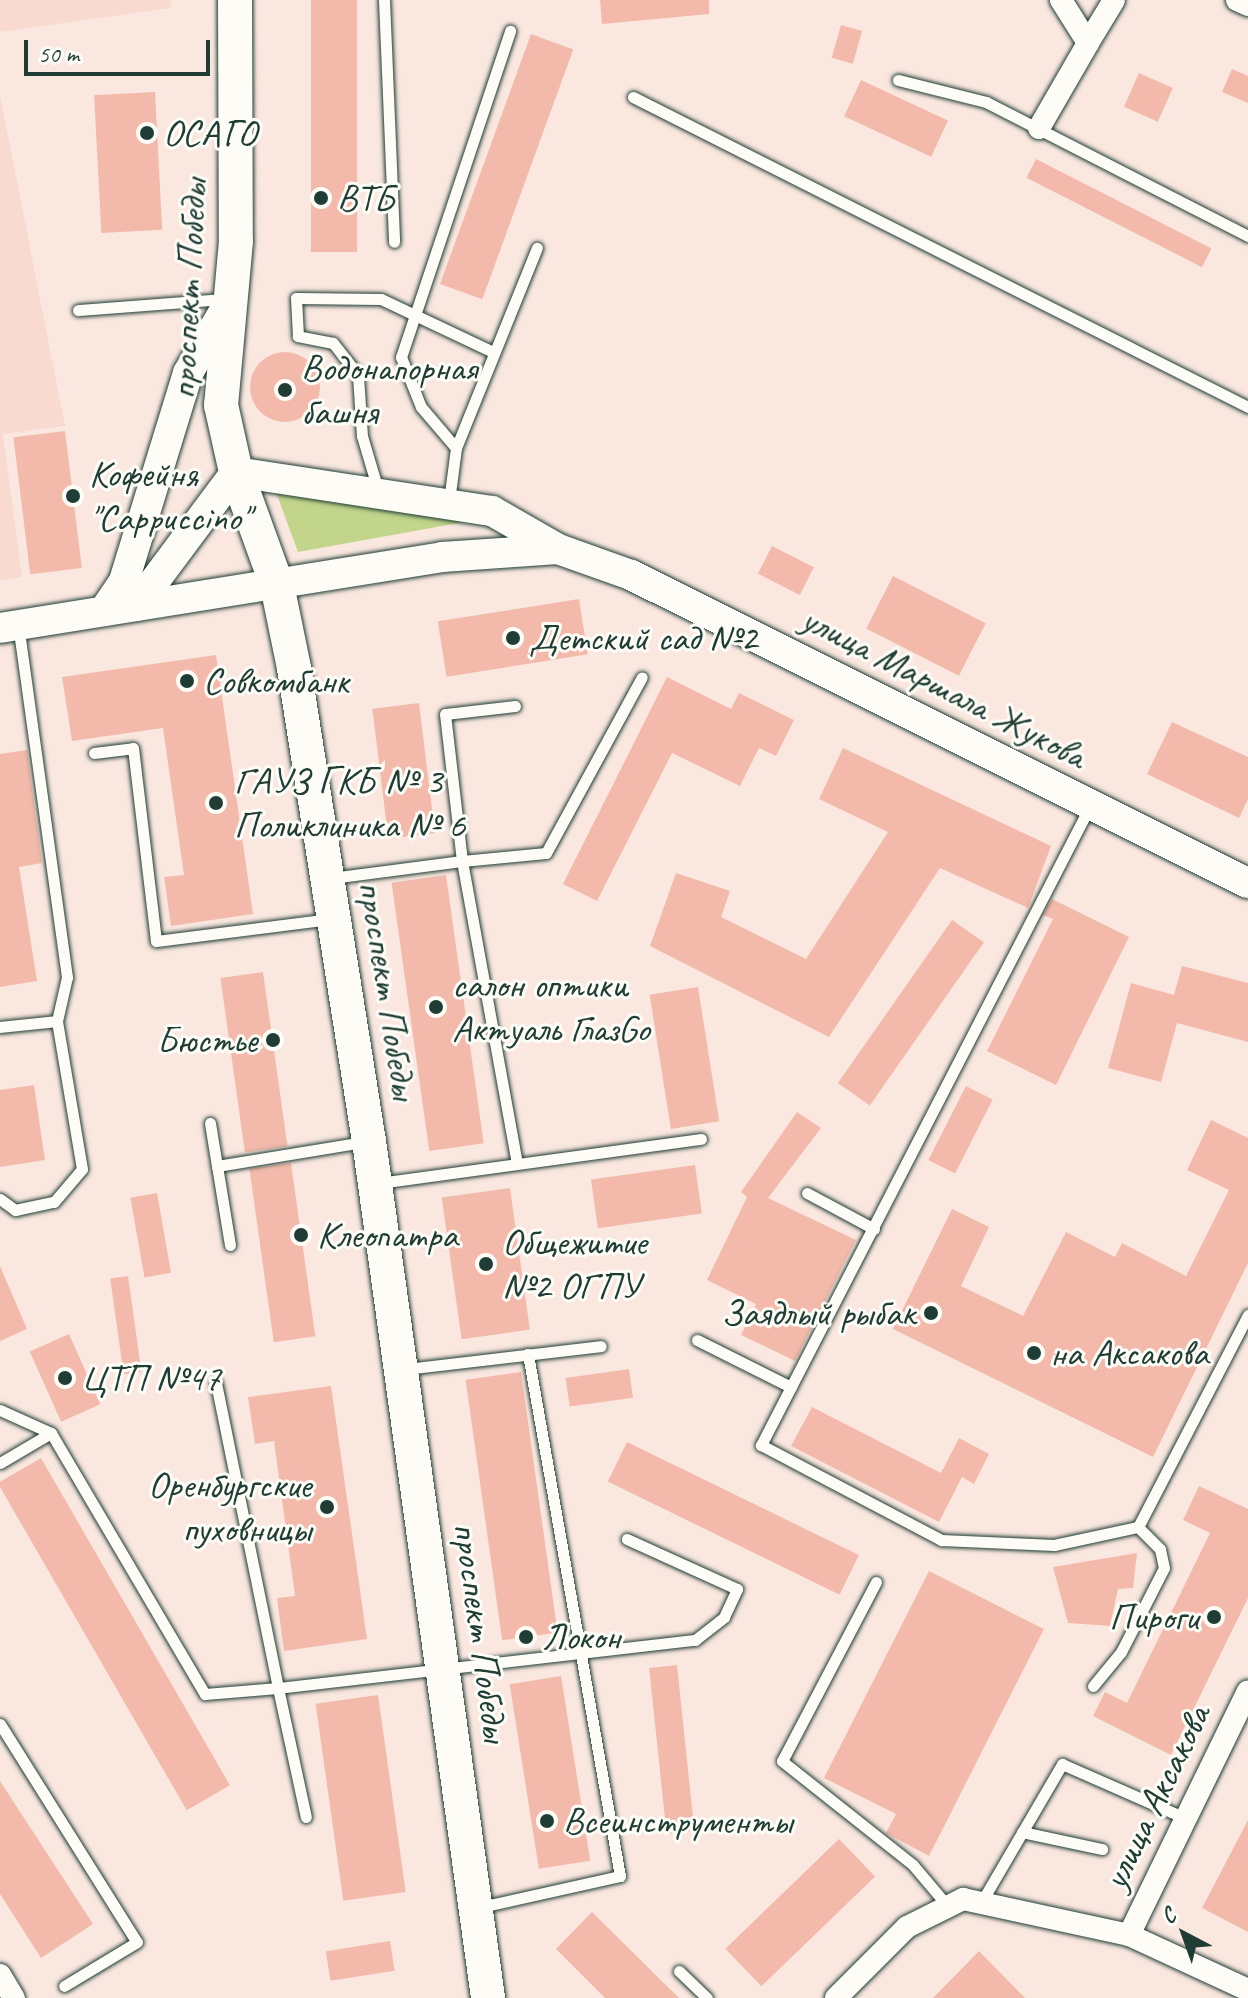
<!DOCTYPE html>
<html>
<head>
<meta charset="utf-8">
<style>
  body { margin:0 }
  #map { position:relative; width:1248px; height:1998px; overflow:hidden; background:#fae8e0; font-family:Caveat,sans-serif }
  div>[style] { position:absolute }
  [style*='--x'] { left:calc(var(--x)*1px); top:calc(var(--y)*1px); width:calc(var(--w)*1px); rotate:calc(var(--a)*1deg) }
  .built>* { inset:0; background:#f8dad0 }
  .green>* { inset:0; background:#c2d58b }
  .building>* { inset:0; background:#f3baab; transform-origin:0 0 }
  .round { border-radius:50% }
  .roads { filter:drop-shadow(0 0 2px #1f3d34) drop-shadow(0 0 2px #1f3d34) }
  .lane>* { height:11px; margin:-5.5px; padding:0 5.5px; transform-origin:5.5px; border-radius:5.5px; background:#fdfcf7 }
  .street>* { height:22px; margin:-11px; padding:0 11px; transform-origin:11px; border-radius:11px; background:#fdfcf7 }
  .secondary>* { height:30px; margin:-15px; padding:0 15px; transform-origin:15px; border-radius:15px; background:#fdfcf7 }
  .primary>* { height:34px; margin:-17px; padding:0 17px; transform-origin:17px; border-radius:17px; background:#fdfcf7 }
  .dots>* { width:22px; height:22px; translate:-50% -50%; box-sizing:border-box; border:4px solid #fdfcf7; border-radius:50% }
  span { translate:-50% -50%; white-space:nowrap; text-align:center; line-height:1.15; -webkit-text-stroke:6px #fdfcf7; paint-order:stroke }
  .poi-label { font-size:38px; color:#1f3d34 }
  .left { translate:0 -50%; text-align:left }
  .right { translate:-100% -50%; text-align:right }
  .street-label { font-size:38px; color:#1f3d34 }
  .north { position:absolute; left:1144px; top:1894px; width:80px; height:80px; -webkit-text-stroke:6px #fdfcf7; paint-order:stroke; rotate:319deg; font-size:22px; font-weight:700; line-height:32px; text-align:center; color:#1f3d34 }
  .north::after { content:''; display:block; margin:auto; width:28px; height:36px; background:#1f3d34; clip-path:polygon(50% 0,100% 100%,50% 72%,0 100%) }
  .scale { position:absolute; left:24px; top:40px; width:186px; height:36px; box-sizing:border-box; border:4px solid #1f3d34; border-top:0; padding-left:10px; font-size:24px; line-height:28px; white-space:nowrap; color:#1f3d34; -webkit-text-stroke:6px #fdfcf7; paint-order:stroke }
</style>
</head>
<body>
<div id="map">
  <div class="built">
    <i style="clip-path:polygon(0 0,171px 0,171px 8px,0 32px)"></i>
    <i style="clip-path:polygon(0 95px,65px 426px,3px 434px,22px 577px,0 581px)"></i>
  </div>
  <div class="green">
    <i style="clip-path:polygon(276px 492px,470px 521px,298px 552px)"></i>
  </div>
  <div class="building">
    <i style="left:311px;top:0;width:46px;height:252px"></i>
    <i style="clip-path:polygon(600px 0,709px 0,709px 14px,602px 24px)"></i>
    <i style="left:841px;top:25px;width:22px;height:34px;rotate:16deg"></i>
    <i style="left:531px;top:34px;width:45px;height:266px;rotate:20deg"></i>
    <i style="clip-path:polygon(1232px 69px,1248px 76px,1248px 103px,1222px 92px)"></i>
    <i style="left:1139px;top:73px;width:37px;height:37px;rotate:24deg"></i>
    <i style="left:861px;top:80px;width:96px;height:40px;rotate:25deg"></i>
    <i style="left:155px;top:92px;width:138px;height:61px;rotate:87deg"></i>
    <i style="left:1036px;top:159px;width:197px;height:21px;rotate:27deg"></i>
    <i class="round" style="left:250px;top:352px;width:70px;height:70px"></i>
    <i style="left:65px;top:431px;width:138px;height:52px;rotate:83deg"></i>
    <i style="left:772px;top:546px;width:47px;height:31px;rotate:27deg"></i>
    <i style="left:893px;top:576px;width:104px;height:59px;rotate:27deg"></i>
    <i style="left:579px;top:599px;width:56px;height:143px;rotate:81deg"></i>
    <i style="clip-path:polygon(216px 655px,253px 914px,171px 926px,164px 877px,184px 875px,163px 728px,72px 741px,62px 677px)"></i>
    <i style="clip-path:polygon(667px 677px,731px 709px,739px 693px,794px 720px,776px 756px,759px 748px,740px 786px,672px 753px,597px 901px,563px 884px)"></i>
    <i style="left:419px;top:703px;width:131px;height:47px;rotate:83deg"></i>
    <i style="clip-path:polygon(1172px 722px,1248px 757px,1248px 799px,1239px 818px,1147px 774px)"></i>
    <i style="clip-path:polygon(843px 748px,1051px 846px,1028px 908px,940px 868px,829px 1037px,650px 946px,676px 873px,730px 891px,721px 917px,806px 959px,888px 832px,819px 799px)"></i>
    <i style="clip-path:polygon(27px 750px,42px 863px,19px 867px,37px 981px,0 987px,0 754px)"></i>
    <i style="left:446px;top:875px;width:271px;height:55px;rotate:82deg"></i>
    <i style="clip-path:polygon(1052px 899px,1129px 937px,1056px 1085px,987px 1051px,1053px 919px,1043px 915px)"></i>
    <i style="left:952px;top:920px;width:39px;height:199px;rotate:35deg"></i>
    <i style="clip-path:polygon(1182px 966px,1248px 983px,1248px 1042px,1177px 1023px,1161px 1082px,1108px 1068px,1131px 983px,1174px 995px)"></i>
    <i style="left:263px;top:972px;width:176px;height:43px;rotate:82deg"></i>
    <i style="left:698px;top:987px;width:136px;height:49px;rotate:81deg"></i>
    <i style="clip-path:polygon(34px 1085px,45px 1160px,0 1167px,0 1090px)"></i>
    <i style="left:966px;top:1086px;width:30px;height:83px;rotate:27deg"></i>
    <i style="clip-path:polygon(797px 1112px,821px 1128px,768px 1198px,856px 1240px,795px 1361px,741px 1335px,756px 1304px,707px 1280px,747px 1197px,741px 1192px)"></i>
    <i style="clip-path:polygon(1211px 1120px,1248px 1138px,1248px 1263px,1153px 1457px,893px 1329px,952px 1209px,989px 1227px,961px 1286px,1023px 1316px,1066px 1232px,1115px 1257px,1122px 1243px,1186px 1276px,1229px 1190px,1187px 1170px)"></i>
    <i style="left:291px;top:1163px;width:175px;height:42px;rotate:82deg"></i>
    <i style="left:695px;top:1165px;width:49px;height:105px;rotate:82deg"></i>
    <i style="left:510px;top:1188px;width:143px;height:69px;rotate:82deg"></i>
    <i style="left:157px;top:1193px;width:81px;height:27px;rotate:80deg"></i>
    <i style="clip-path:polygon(0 1266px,27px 1329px,0 1341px)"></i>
    <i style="left:128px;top:1276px;width:97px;height:18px;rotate:82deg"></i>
    <i style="left:69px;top:1334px;width:77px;height:43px;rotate:66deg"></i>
    <i style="left:629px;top:1369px;width:29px;height:64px;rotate:82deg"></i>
    <i style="left:521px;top:1372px;width:263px;height:56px;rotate:82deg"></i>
    <i style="clip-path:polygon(331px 1386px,367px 1639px,284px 1651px,277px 1598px,295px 1596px,274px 1441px,255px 1444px,248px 1397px)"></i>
    <i style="clip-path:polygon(812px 1407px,941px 1473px,959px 1438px,989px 1454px,974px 1484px,962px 1477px,939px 1522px,791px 1446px)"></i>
    <i style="left:627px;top:1442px;width:258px;height:44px;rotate:26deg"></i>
    <i style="left:41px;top:1458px;width:378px;height:50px;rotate:60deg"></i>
    <i style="clip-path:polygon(1199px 1486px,1248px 1509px,1248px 1598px,1171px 1755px,1093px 1716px,1105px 1692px,1127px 1703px,1210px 1533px,1183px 1520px)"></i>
    <i style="clip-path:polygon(1137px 1553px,1133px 1588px,1118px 1589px,1110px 1626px,1068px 1623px,1053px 1567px)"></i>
    <i style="clip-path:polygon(929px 1571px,1044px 1629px,929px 1856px,886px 1833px,896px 1814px,824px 1778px)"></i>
    <i style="left:677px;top:1665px;width:167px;height:28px;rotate:84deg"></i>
    <i style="left:561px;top:1676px;width:187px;height:52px;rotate:81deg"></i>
    <i style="left:378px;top:1695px;width:199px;height:63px;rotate:82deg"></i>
    <i style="clip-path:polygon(0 1781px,93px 1924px,41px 1958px,0 1894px)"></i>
    <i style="clip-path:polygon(1248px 1820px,1248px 1932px,1202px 1908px)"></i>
    <i style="left:839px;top:1839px;width:52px;height:158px;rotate:46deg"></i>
    <i style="clip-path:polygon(592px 1912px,679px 1998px,605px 1998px,556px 1949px)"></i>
    <i style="left:390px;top:1941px;width:30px;height:65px;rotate:81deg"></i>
    <i style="clip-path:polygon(979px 1951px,1025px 1998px,933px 1998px)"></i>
  </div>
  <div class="roads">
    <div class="lane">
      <i style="--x:384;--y:0;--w:242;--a:87.6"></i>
      <i style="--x:898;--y:80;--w:91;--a:14"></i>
      <i style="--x:986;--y:102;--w:294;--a:27.1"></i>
      <i style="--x:633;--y:97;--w:689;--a:26.75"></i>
      <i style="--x:78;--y:310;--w:147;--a:-4.3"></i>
      <i style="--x:456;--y:448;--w:54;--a:-130.5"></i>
      <i style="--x:421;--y:407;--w:54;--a:-111.8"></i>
      <i style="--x:401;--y:357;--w:344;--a:-71.5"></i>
      <i style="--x:378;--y:490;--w:56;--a:-106.5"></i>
      <i style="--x:362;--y:436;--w:61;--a:-93.8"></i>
      <i style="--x:358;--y:375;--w:41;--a:-128"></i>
      <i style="--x:333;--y:343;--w:36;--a:-169"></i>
      <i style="--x:298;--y:336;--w:38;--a:-93"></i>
      <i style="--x:296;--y:298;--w:85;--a:0.7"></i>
      <i style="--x:381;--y:299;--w:124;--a:25.3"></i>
      <i style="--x:449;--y:501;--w:53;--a:-82.5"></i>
      <i style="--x:456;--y:448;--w:216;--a:-68"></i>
      <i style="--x:515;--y:706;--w:70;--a:173.5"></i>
      <i style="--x:445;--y:714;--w:148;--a:83.4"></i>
      <i style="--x:462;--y:861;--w:84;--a:-5.4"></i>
      <i style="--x:546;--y:853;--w:200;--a:-61.4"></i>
      <i style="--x:94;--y:753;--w:39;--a:-7"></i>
      <i style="--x:133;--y:748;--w:194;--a:83.2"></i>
      <i style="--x:156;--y:941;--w:176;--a:-7.2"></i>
      <i style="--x:1090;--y:806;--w:719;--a:117.24"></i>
      <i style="--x:761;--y:1445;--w:204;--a:27.8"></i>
      <i style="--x:941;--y:1540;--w:113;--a:2.5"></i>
      <i style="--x:1054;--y:1545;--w:86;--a:-12.1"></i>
      <i style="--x:1138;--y:1527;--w:239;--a:-62.6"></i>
      <i style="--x:331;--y:878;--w:132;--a:-7.4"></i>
      <i style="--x:462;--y:861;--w:307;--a:79.7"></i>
      <i style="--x:0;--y:1027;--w:57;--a:-6"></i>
      <i style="--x:210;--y:1123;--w:44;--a:80.8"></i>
      <i style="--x:379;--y:1183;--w:325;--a:-7.8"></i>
      <i style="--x:807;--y:1193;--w:76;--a:28.2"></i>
      <i style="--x:0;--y:1199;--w:19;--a:36"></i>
      <i style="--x:15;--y:1210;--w:40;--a:-12"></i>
      <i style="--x:54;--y:1202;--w:43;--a:-49.7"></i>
      <i style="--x:82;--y:1169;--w:150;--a:-99.6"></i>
      <i style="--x:57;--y:1021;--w:45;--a:-77.2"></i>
      <i style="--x:67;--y:977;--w:354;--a:-97.9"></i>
      <i style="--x:230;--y:1245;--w:80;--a:-99.3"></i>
      <i style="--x:217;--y:1166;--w:149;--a:-9.3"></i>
      <i style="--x:697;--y:1340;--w:105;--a:26.6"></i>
      <i style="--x:406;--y:1369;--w:196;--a:-6.7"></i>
      <i style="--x:216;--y:1383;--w:311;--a:78.5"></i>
      <i style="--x:278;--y:1688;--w:420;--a:-6.6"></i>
      <i style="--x:695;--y:1640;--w:37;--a:-38"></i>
      <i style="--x:724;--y:1617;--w:31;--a:-65"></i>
      <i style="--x:737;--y:1589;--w:121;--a:-155.6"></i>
      <i style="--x:0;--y:1410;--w:56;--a:24.3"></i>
      <i style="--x:0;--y:1463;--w:59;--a:-30.5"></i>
      <i style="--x:51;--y:1433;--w:303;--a:59.5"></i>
      <i style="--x:205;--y:1694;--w:73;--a:-4.7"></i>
      <i style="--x:278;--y:1688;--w:132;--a:77.8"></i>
      <i style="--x:876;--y:1582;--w:202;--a:117.7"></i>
      <i style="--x:782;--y:1761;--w:167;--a:38.4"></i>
      <i style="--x:913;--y:1865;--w:51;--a:49.8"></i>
      <i style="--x:1093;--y:1686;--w:44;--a:-50.5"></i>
      <i style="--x:1121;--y:1652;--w:94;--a:-62.9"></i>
      <i style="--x:1164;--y:1568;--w:19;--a:-102"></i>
      <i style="--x:1160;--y:1549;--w:31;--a:-135"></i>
      <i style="--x:0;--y:1724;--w:257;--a:57.9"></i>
      <i style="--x:137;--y:1942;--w:85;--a:148.9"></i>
      <i style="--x:1022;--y:1832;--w:82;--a:12"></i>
      <i style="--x:982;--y:1901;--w:159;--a:-59.7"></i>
      <i style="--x:1062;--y:1764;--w:134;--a:23.7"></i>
      <i style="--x:481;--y:1907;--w:142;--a:-12.6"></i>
      <i style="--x:620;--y:1876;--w:530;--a:-100"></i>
      <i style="--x:679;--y:1971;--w:39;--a:44"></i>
    </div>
    <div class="street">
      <i style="--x:1237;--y:0;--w:12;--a:24"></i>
      <i style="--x:1088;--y:43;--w:50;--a:-58.8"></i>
      <i style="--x:1039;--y:128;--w:98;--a:-60"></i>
      <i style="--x:1088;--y:43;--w:51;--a:-122.1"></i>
      <i style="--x:1129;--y:1935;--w:271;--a:-64"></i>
      <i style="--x:0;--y:1975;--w:27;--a:59"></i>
      <i style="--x:836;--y:1998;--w:100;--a:-45"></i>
      <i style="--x:907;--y:1927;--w:63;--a:-26.6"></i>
      <i style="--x:963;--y:1899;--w:170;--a:12.2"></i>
      <i style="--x:1129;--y:1935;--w:131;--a:24.8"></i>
    </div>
    <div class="secondary">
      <i style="--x:136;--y:606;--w:167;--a:-53.3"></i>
      <i style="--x:236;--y:472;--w:259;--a:8.7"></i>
      <i style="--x:492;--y:511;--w:76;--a:29.9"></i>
      <i style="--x:104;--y:611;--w:36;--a:-56"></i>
      <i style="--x:124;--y:581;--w:218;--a:-72.9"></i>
      <i style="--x:188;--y:373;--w:86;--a:-59.8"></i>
      <i style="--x:0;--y:628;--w:448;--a:-9.1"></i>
      <i style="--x:442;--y:557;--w:116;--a:-3.9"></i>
      <i style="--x:558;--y:549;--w:77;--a:19.6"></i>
      <i style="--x:631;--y:575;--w:690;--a:26.53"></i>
    </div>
    <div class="primary">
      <i style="--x:235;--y:0;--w:241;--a:89.8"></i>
      <i style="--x:236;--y:241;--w:165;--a:95.2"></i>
      <i style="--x:221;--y:405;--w:69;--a:77.4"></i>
      <i style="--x:236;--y:472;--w:120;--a:70.1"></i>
      <i style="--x:277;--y:585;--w:85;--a:78.4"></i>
      <i style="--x:294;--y:668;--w:479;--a:81"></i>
      <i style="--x:369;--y:1141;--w:865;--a:82.09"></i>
    </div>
  </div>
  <div class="dots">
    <i style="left:147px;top:133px;background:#1f3d34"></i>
    <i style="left:321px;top:198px;background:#1f3d34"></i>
    <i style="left:285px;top:390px;background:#1f3d34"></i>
    <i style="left:73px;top:496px;background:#1f3d34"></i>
    <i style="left:513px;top:638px;background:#1f3d34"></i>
    <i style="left:187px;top:681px;background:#1f3d34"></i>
    <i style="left:216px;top:803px;background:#1f3d34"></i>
    <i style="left:436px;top:1007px;background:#1f3d34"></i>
    <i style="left:273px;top:1040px;background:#1f3d34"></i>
    <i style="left:301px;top:1235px;background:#1f3d34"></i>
    <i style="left:486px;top:1264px;background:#1f3d34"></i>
    <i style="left:931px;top:1313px;background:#1f3d34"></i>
    <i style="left:1034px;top:1353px;background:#1f3d34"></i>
    <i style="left:65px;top:1378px;background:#1f3d34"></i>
    <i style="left:327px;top:1507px;background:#1f3d34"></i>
    <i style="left:1214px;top:1617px;background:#1f3d34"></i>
    <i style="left:526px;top:1637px;background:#1f3d34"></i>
    <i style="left:547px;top:1821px;background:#1f3d34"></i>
  </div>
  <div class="poi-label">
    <span class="left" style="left:163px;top:133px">ОСАГО</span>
    <span class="left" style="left:337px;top:198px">ВТБ</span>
    <span class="left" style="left:301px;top:390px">Водонапорная<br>башня</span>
    <span class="left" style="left:89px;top:496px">Кофейня<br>"Cappuccino"</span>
    <span class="left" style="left:529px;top:638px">Детский сад №2</span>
    <span class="left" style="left:203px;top:681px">Совкомбанк</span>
    <span class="left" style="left:234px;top:803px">ГАУЗ ГКБ № 3<br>Поликлиника № 6</span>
    <span class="left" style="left:452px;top:1007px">салон оптики<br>Актуаль ГлазGo</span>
    <span class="right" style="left:257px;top:1040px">Бюстье</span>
    <span class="left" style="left:317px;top:1235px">Клеопатра</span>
    <span class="left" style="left:502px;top:1264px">Общежитие<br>№2 ОГПУ</span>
    <span class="right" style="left:915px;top:1313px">Заядлый рыбак</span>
    <span class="left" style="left:1050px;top:1353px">на Аксакова</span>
    <span class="left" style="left:81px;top:1378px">ЦТП №47</span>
    <span class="right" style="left:311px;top:1507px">Оренбургские<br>пуховницы</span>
    <span class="right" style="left:1198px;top:1617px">Пироги</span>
    <span class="left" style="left:542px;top:1637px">Локон</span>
    <span class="left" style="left:563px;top:1821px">Всеинструменты</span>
  </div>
  <div class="street-label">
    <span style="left:188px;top:289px;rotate:-87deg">проспект Победы</span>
    <span style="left:944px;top:687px;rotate:27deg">улица Маршала Жукова</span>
    <span style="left:388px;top:990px;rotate:81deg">проспект Победы</span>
    <span style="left:481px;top:1632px;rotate:82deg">проспект Победы</span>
    <span style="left:1156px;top:1797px;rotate:-64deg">улица Аксакова</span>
  </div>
  <div class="north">С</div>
  <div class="scale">50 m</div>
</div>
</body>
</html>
